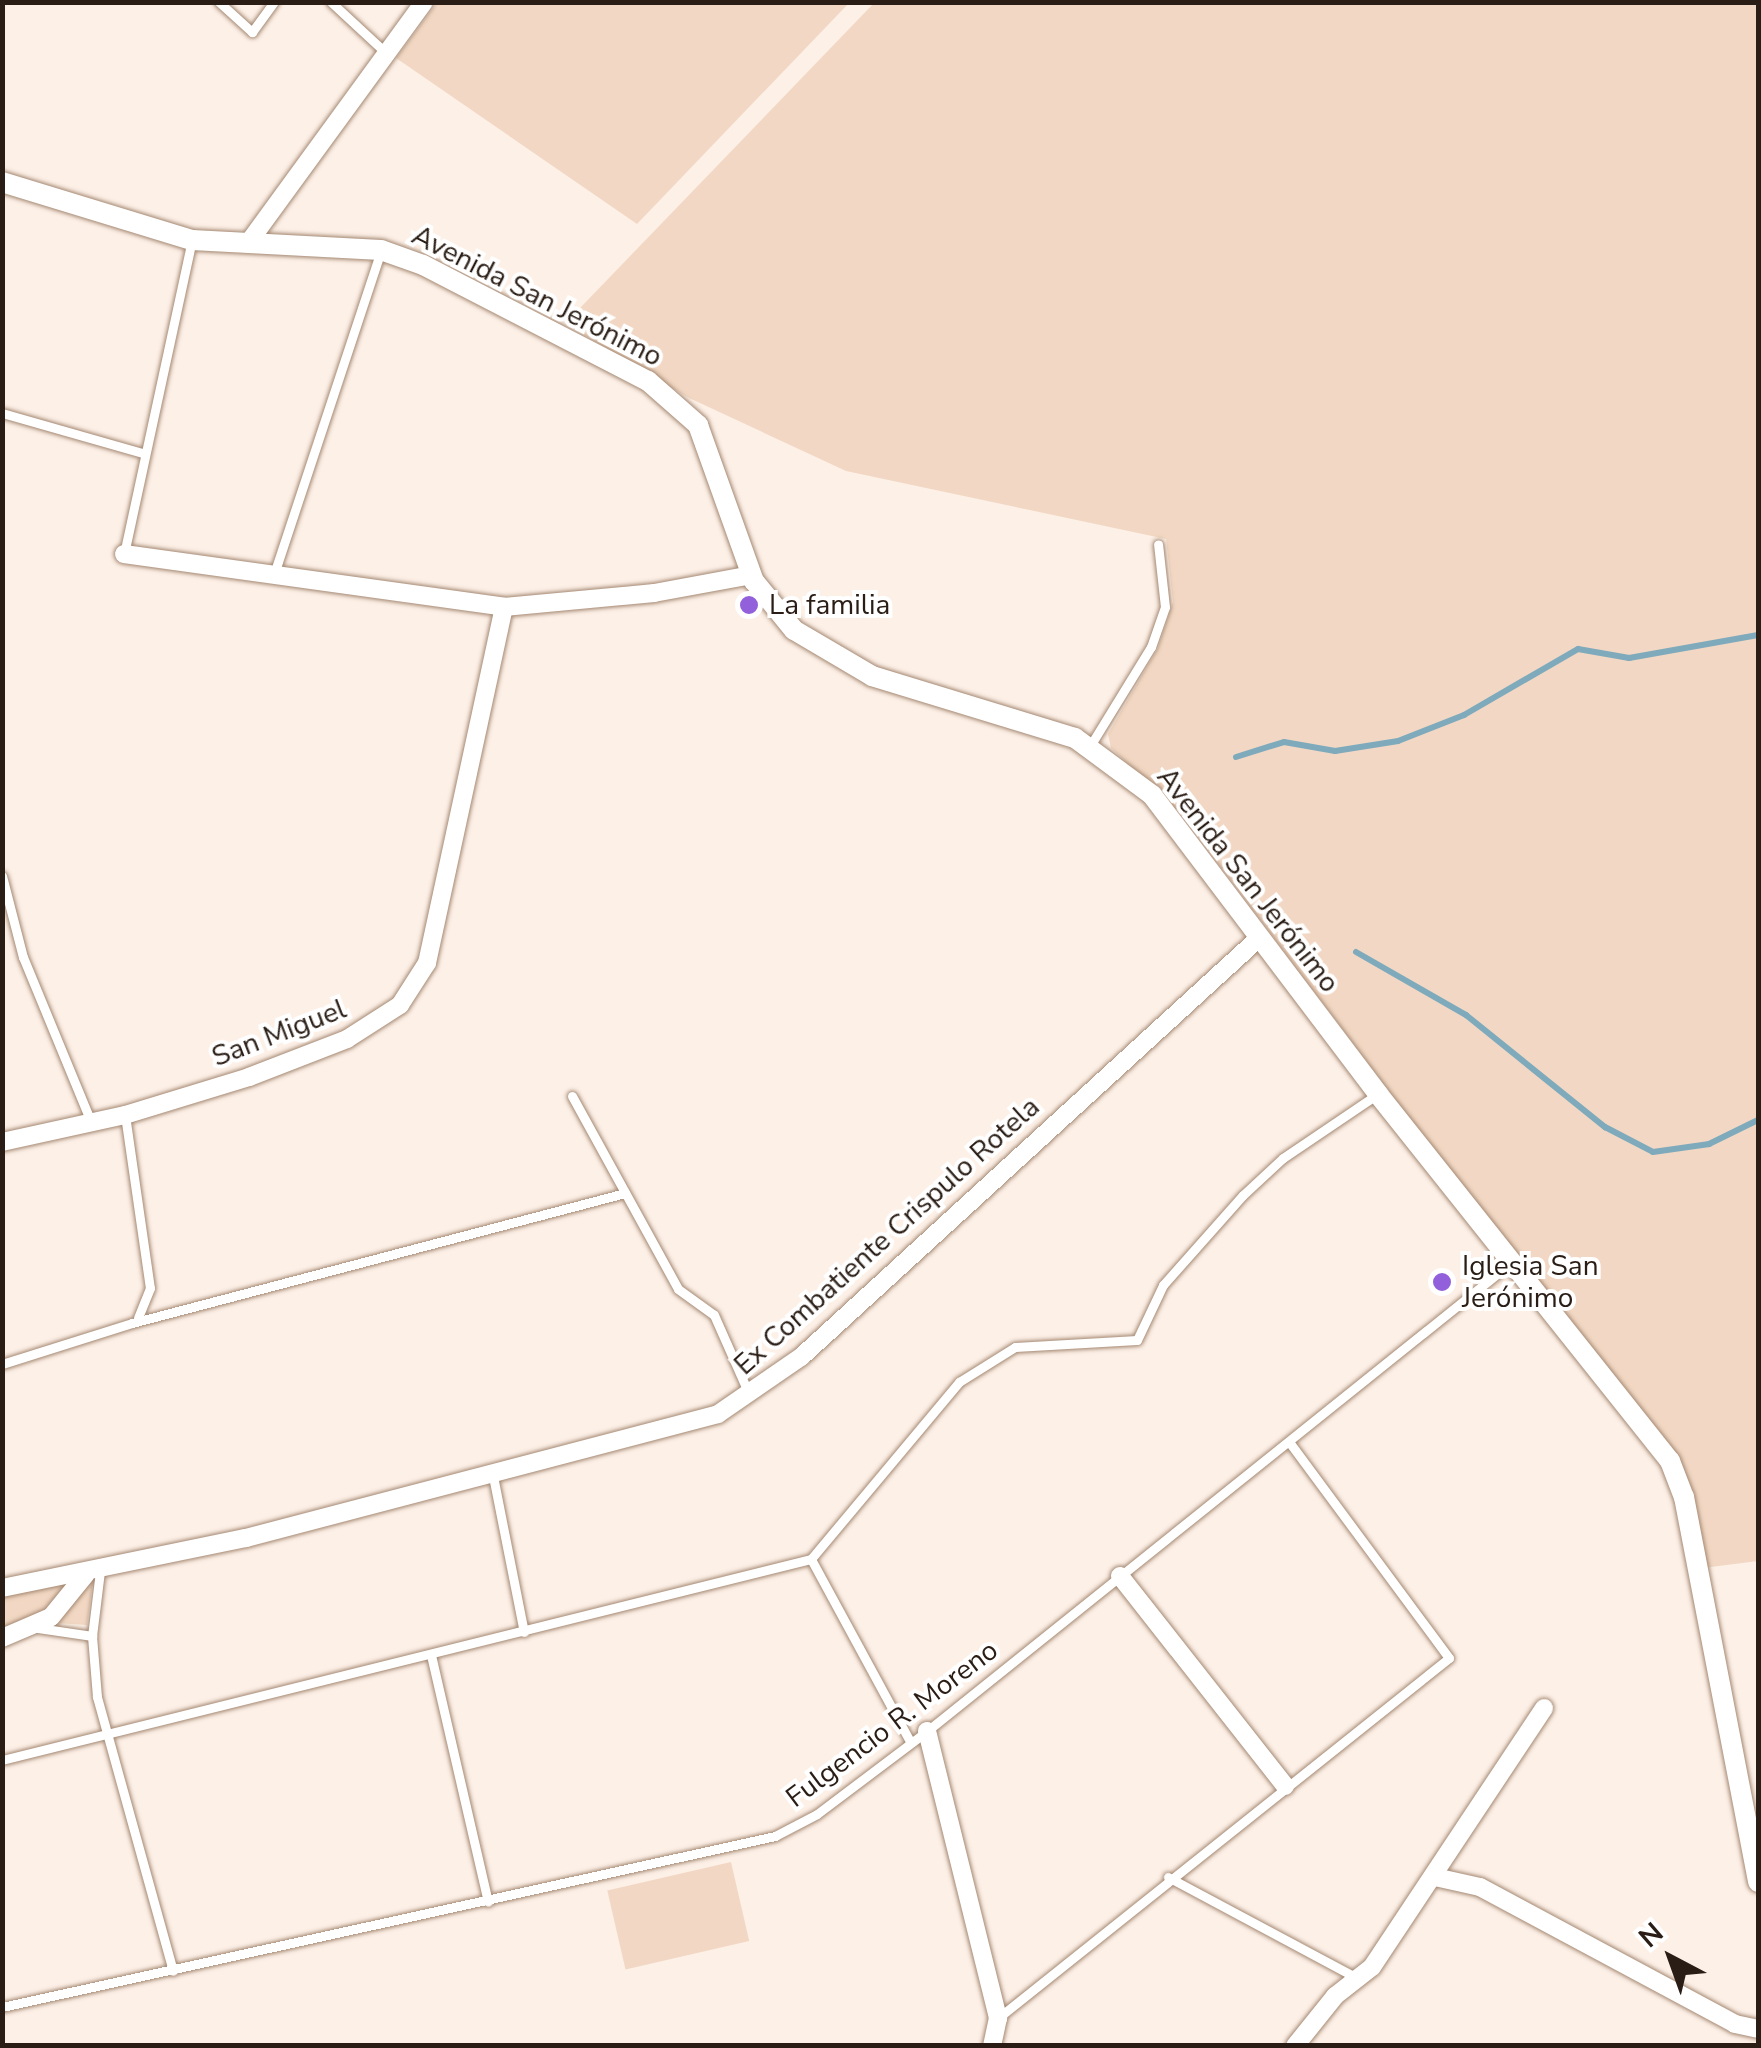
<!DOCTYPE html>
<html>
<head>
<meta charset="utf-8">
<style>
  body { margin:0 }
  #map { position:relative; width:1761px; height:2048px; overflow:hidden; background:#fdf0e7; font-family:"Nunito Sans",sans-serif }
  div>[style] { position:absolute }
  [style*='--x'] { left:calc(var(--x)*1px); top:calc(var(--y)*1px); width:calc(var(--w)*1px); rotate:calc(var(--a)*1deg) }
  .green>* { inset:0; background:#f2d8c4; transform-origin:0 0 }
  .stream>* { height:6px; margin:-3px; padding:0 3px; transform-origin:3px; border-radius:3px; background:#7faabb }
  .roads { filter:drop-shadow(0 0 2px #a48872) drop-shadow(0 0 2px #a48872) }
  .service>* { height:9px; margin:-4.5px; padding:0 4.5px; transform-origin:4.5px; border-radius:4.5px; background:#fff }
  .minor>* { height:18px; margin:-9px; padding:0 9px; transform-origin:9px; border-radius:9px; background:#fff }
  .tertiary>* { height:20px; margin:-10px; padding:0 10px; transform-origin:10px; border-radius:10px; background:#fff }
  .dots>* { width:28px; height:28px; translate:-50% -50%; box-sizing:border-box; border:5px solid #fff; border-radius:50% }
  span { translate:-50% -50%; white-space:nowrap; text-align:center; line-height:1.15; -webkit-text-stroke:8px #fff; paint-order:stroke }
  .street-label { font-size:28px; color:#291d15 }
  .poi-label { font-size:28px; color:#291d15 }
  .left { translate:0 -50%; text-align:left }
  .frame { position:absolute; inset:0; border:5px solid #291d15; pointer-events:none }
  .north { position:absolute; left:1621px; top:1908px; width:100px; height:100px; -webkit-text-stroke:8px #fff; paint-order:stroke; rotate:319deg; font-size:28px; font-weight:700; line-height:40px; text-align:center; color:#291d15 }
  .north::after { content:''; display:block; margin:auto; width:35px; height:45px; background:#291d15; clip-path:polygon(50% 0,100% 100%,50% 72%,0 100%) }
</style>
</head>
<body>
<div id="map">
  <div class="green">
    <i style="clip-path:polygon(437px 3px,437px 2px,849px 3px,637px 224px,396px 58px)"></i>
    <i style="clip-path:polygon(874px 3px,1758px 3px,1758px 1561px,1703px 1568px,1690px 1492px,1181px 814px,1111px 748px,1108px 734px,1158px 648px,1173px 602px,1166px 539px,846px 471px,687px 397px,573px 328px,581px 307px)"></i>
    <i style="clip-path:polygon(73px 1579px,49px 1609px,3px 1631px,2px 1595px)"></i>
    <i style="clip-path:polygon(93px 1580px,87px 1625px,57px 1623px,57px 1622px)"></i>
    <i style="left:731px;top:1862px;width:81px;height:127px;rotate:77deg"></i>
  </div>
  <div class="stream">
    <i style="--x:1236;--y:757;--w:50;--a:-17.4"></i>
    <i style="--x:1284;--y:742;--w:52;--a:10"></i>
    <i style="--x:1335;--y:751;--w:64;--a:-9"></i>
    <i style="--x:1398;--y:741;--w:71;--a:-21.5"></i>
    <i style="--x:1464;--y:715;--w:132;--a:-30.1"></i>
    <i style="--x:1578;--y:649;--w:52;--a:10"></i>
    <i style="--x:1629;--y:658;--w:131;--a:-10.1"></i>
    <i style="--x:1356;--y:952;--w:127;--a:29.8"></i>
    <i style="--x:1466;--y:1015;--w:179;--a:38.9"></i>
    <i style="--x:1605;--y:1127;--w:54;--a:27.5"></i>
    <i style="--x:1653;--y:1152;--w:57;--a:-8.1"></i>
    <i style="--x:1709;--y:1144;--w:55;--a:-26.1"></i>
  </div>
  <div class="roads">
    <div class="service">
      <i style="--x:219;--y:2;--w:45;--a:42.3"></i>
      <i style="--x:252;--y:32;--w:37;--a:-54"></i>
      <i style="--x:331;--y:2;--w:75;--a:42.8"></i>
      <i style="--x:2;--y:413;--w:146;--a:15.9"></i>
      <i style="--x:124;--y:554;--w:321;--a:-77.8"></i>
      <i style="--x:274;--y:574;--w:340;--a:-71.7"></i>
      <i style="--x:1090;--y:746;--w:116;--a:-58.4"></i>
      <i style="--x:1151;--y:647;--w:42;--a:-70.7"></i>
      <i style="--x:1165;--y:607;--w:63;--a:-96.3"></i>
      <i style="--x:2;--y:876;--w:84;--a:75.5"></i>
      <i style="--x:23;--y:957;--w:178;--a:67.6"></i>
      <i style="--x:572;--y:1096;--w:220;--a:61.2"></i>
      <i style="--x:678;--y:1289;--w:44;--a:35.8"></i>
      <i style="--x:714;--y:1315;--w:86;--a:66.1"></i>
      <i style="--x:125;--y:1115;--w:175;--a:81.8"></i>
      <i style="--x:150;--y:1288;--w:32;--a:112"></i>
      <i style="--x:2;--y:1364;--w:136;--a:-17.5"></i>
      <i style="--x:132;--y:1323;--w:510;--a:-14.77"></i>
      <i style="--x:493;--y:1476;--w:159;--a:78.8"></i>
      <i style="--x:811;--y:1559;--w:209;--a:61.5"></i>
      <i style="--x:100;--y:1571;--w:65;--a:97"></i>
      <i style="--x:92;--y:1636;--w:61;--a:85.3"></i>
      <i style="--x:97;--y:1697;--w:284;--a:74.5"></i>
      <i style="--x:38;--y:1628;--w:55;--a:8.4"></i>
      <i style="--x:431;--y:1655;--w:253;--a:77"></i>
      <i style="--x:2;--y:1760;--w:834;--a:-13.95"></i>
      <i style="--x:811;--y:1559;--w:231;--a:-50.1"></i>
      <i style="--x:959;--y:1382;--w:66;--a:-32"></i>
      <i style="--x:1015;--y:1347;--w:122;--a:-3.3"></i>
      <i style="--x:1137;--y:1340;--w:61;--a:-64.7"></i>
      <i style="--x:1163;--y:1285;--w:120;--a:-48.4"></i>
      <i style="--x:1243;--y:1195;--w:54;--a:-42.8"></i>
      <i style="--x:1283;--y:1158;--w:112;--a:-34.1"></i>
      <i style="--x:1168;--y:1877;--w:214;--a:28.1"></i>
      <i style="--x:2;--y:2007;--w:792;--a:-12.47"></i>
      <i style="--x:775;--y:1836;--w:47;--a:-27.6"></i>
      <i style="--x:817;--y:1814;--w:138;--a:-37"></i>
      <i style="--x:927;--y:1731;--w:750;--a:-38.72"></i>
      <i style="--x:998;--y:2018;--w:577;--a:-38.6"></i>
      <i style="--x:1449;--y:1658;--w:269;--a:-126.5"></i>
    </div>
    <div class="minor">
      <i style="--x:249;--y:242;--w:297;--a:-53.9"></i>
      <i style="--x:124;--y:554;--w:384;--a:7.9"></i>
      <i style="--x:504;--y:607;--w:151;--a:-5.3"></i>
      <i style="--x:654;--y:593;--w:100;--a:-10.4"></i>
      <i style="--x:2;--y:1142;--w:126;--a:-12.4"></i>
      <i style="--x:125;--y:1115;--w:130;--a:-17"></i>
      <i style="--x:249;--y:1077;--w:105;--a:-21.2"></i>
      <i style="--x:347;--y:1039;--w:63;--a:-32.7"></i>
      <i style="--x:400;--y:1005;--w:50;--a:-57.3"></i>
      <i style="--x:427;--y:963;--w:364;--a:-77.8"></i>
      <i style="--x:1120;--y:1576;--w:267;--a:51.8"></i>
      <i style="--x:2;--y:1588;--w:249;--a:-11.6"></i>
      <i style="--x:246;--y:1538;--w:488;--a:-14.7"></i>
      <i style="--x:718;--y:1414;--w:101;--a:-34.5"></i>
      <i style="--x:801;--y:1357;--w:622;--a:-42.46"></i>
      <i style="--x:2;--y:1638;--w:53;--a:-23.2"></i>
      <i style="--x:51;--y:1617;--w:55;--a:-50.9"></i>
      <i style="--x:927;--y:1731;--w:296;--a:76.1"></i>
      <i style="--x:998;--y:2018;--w:29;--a:102"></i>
      <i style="--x:1435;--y:1877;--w:46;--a:12.5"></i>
      <i style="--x:1480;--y:1887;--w:289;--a:28.2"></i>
      <i style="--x:1735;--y:2024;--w:24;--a:12"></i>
      <i style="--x:1295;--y:2046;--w:64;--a:-51.3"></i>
      <i style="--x:1335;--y:1996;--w:47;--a:-38.1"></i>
      <i style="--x:1372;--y:1967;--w:311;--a:-56.4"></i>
    </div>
    <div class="tertiary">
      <i style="--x:2;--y:182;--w:199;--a:17"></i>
      <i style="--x:192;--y:240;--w:189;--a:3"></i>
      <i style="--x:381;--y:250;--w:45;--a:19.7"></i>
      <i style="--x:423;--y:265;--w:253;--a:27.3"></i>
      <i style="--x:648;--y:381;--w:67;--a:41.3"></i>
      <i style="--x:698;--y:425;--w:166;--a:70.3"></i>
      <i style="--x:754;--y:581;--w:63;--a:50.8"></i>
      <i style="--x:794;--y:630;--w:91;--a:30.5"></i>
      <i style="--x:872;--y:676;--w:212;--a:17"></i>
      <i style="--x:1075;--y:738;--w:96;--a:36.5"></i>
      <i style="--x:1152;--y:795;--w:375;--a:52.9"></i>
      <i style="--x:1378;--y:1094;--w:469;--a:51.5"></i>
      <i style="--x:1670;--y:1461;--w:39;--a:69"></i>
      <i style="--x:1684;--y:1497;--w:392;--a:79.1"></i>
    </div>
  </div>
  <div class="dots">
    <i style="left:749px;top:605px;background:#9260da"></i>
    <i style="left:1442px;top:1282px;background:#9260da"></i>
  </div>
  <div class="street-label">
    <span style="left:537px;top:296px;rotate:27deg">Avenida San Jerónimo</span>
    <span style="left:1248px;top:880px;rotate:52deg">Avenida San Jerónimo</span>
    <span style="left:279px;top:1033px;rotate:-21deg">San Miguel</span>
    <span style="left:887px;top:1236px;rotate:-42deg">Ex Combatiente Crispulo Rotela</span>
    <span style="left:892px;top:1724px;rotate:-37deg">Fulgencio R. Moreno</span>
  </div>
  <div class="poi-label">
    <span class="left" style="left:769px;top:605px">La familia</span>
    <span class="left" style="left:1462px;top:1282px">Iglesia San<br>Jerónimo</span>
  </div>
  <div class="frame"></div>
  <div class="north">N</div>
</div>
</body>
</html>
